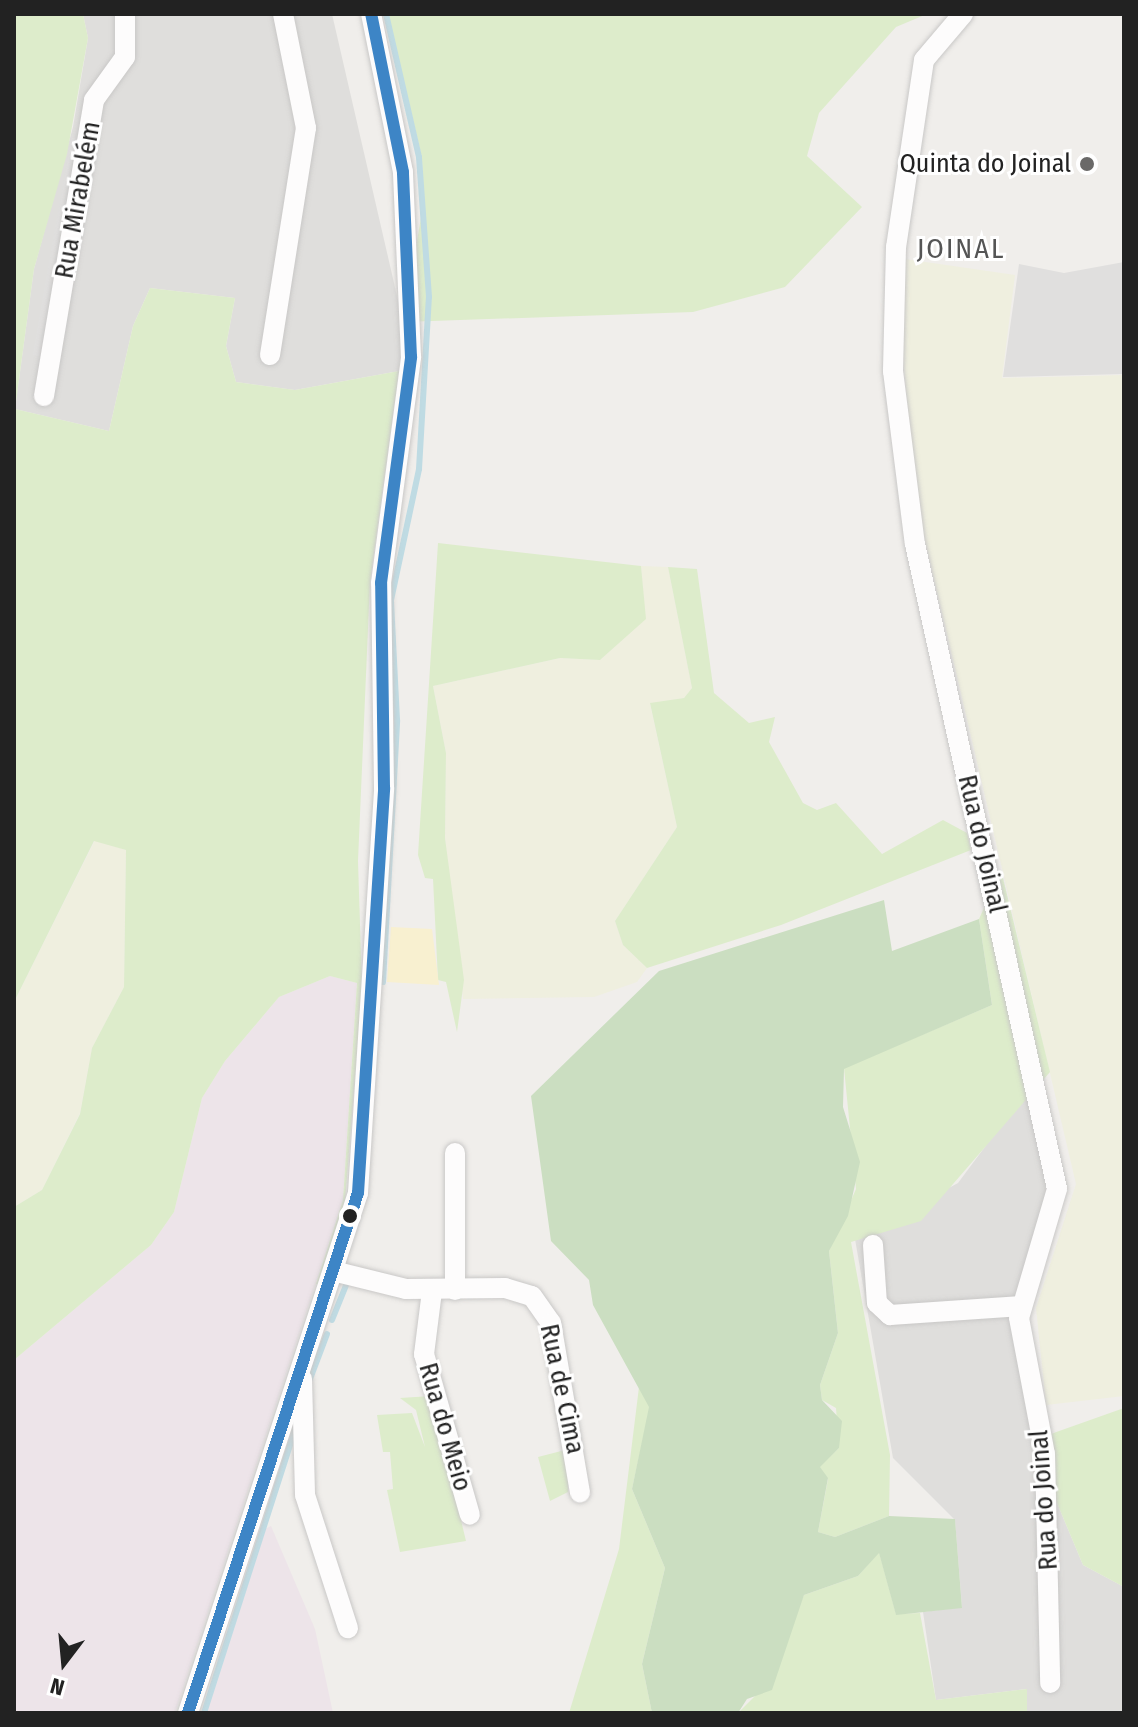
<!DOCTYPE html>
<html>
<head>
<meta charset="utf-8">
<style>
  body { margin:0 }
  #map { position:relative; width:1138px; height:1727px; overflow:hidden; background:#f0eeeb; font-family:"Fira Sans Condensed",sans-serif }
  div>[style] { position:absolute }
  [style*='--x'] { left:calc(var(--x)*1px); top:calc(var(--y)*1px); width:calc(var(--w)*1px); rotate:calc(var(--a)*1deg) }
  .residential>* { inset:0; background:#dfdedc }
  .industrial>* { inset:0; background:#ede4e9 }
  .farmland>* { inset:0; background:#efefdf }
  .grass>* { inset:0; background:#ddeccb }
  .forest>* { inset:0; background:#cbdec1 }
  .sand>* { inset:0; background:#f8f0d0 }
  .parking>* { inset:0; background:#e0dfde; transform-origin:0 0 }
  .stream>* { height:6px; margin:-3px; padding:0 3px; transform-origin:3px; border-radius:3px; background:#bfdbe3 }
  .roads { filter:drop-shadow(0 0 2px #c9c8c7) drop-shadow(0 0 2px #c9c8c7) }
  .minor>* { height:20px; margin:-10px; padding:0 10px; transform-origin:10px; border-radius:10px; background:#fdfcfc }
  .bus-1>* { height:12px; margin:-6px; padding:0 6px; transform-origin:6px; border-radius:6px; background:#3d85c6 }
  .dots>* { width:22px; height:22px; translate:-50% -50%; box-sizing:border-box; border:4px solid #fff; border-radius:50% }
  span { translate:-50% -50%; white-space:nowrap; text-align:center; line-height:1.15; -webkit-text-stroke:6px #fff; paint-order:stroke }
  .poi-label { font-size:26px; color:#222 }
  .right { translate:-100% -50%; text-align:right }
  .street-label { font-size:26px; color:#222 }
  .neighbourhood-label { font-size:28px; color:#555; letter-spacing:2px }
  .frame { position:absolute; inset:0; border:16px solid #222; pointer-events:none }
  .north { position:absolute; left:24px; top:1623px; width:80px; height:80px; -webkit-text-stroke:6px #fff; paint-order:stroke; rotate:196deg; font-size:22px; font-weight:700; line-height:32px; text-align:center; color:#222 }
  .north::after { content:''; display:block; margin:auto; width:28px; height:36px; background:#222; clip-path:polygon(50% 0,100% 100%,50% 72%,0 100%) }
</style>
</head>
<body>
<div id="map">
  <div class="residential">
    <i style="clip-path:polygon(83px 14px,332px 14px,403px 322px,399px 371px,295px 390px,236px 382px,226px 346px,235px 298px,150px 288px,133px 326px,109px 431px,15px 409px,34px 269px,73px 127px,88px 38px)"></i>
    <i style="clip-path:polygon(1028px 1089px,1047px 1186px,1045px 1225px,1015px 1319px,1031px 1441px,1083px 1565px,1124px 1587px,1124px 1713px,1027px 1713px,1026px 1689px,936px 1700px,923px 1612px,962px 1607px,955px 1520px,893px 1458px,855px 1239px,958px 1183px)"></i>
  </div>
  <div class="industrial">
    <i style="clip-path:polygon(330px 976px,357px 983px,343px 1200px,175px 1713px,14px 1713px,14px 1360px,151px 1245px,174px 1212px,202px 1098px,225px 1061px,279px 997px)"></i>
    <i style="clip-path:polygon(271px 1526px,315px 1629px,333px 1713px,203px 1713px,259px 1532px)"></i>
  </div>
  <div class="farmland">
    <i style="clip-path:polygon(905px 259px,1015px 275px,1002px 378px,1124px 375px,1124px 1396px,1046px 1405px,1036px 1308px,1076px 1184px,916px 502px,900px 322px)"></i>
    <i style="clip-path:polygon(641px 566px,668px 567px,692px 688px,684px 698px,650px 704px,677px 827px,615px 921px,623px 945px,647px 968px,637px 982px,594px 997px,463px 999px,445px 838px,446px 753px,433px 686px,560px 658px,600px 660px,645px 619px)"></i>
    <i style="clip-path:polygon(95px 840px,126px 850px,124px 987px,92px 1048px,80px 1113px,42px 1190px,14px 1207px,14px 1002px)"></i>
  </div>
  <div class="grass">
    <i style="clip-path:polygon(14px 14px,83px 14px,88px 38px,67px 154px,34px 269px,15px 409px,109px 431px,133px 326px,150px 288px,235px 298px,226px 346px,236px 382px,295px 390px,399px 371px,370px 582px,358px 861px,362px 988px,345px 1202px,322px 1286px,316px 1284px,343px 1200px,357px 983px,330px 976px,279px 997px,225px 1061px,202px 1098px,174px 1212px,151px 1245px,14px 1360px,14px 1207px,42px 1190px,80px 1114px,92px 1048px,124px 987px,126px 850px,94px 841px,14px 1002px)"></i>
    <i style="clip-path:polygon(388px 14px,927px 14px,896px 27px,819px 113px,807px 156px,862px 207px,785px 287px,693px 312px,403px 322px,423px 206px,422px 158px)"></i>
    <i style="clip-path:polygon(438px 543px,641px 566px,646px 619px,600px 660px,560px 658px,433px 686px,446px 753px,445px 838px,464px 980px,457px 1032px,446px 982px,438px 980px,433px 879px,425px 878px,418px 855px)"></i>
    <i style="clip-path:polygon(668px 567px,697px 569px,714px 693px,749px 723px,775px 717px,769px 742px,803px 803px,817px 810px,836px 803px,882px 854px,943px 820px,967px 833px,971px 850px,781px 925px,647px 968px,623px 945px,615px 921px,677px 827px,650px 703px,684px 698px,692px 688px)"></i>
    <i style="clip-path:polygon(1001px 870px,1050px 1072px,921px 1221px,851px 1242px,890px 1455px,889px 1516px,835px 1537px,818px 1532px,828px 1479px,819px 1467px,839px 1448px,836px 1408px,822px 1400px,820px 1385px,838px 1333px,829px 1251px,856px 1189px,844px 1068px,992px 1005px,979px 919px)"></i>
    <i style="clip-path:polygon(639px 1387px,650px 1407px,632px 1489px,665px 1568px,642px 1664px,652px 1713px,569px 1713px,619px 1549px)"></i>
    <i style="clip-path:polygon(431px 1396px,466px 1541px,400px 1552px,387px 1490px,393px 1489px,390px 1452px,383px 1452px,377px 1415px,412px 1413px,425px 1447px,416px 1410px,400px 1398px)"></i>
    <i style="clip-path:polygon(1124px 1408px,1124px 1587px,1083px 1565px,1031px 1441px)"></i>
    <i style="clip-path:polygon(569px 1449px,568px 1492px,550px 1501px,538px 1457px)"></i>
    <i style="clip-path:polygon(879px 1552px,896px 1614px,920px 1613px,936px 1700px,1027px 1689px,1027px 1713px,738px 1713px,759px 1692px,804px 1595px,858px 1576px)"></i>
  </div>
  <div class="forest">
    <i style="clip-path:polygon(884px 900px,892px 951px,979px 919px,992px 1005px,844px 1069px,843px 1107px,860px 1162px,848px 1216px,829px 1251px,838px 1333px,820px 1385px,822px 1400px,842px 1421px,839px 1448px,820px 1467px,828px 1478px,818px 1532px,835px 1537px,889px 1516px,955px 1519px,962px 1608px,896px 1615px,879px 1553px,858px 1576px,804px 1595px,772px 1690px,747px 1699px,738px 1713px,652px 1713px,642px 1664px,665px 1568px,632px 1489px,649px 1407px,593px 1305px,589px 1280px,551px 1241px,531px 1096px,659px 971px)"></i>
  </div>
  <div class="sand">
    <i style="clip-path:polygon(391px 927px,432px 929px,439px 985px,387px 982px)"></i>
  </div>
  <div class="parking">
    <i style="left:80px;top:139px;width:221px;height:9px;rotate:100deg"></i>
    <i style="clip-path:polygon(1124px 262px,1124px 374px,1003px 377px,1019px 264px,1064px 273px)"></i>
  </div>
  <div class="stream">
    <i style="--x:383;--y:982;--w:262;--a:-86.9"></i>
    <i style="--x:397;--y:720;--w:120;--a:-92.9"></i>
    <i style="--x:391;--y:600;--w:134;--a:-77.9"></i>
    <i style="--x:419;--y:469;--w:172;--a:-86.7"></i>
    <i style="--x:429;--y:297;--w:140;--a:-94.1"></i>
    <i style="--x:419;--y:157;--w:147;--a:-103"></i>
    <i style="--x:332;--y:1320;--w:40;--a:-68"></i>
    <i style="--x:310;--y:1379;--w:48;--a:-69.3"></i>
    <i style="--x:204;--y:1713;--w:297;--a:-72.2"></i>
  </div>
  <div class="roads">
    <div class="minor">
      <i style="--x:963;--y:14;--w:60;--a:130.3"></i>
      <i style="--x:924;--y:60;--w:189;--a:98.5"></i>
      <i style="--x:896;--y:247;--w:124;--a:91.4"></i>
      <i style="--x:893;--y:371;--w:174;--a:82.8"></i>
      <i style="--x:915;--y:544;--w:660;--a:77.58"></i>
      <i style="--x:1057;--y:1189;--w:134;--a:106.4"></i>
      <i style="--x:1019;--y:1318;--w:138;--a:79.2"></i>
      <i style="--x:1045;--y:1454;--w:229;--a:88.7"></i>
      <i style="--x:270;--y:355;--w:230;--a:-81"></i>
      <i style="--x:306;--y:128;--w:116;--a:-101.4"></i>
      <i style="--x:44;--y:396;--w:300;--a:-80.4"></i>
      <i style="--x:94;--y:100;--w:53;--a:-54.2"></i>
      <i style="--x:125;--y:57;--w:43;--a:-90"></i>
      <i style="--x:873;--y:1245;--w:58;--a:86.1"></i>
      <i style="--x:877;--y:1303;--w:18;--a:43"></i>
      <i style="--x:890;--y:1315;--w:132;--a:-3.9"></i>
      <i style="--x:337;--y:1272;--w:71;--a:13.8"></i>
      <i style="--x:406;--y:1289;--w:99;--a:-0.6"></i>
      <i style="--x:505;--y:1288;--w:28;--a:17"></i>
      <i style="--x:532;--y:1296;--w:33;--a:55"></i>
      <i style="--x:551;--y:1323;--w:172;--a:80.3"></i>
      <i style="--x:455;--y:1290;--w:137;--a:-90"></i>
      <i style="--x:432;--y:1291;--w:64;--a:97.2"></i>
      <i style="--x:424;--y:1354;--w:167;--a:74.1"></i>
      <i style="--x:302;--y:1379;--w:116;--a:88.5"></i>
      <i style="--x:305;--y:1495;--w:140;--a:72.1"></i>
      <i style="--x:188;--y:1713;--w:547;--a:-71.9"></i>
      <i style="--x:358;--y:1193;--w:406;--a:-86.3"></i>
      <i style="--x:384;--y:788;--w:205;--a:-90.8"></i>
      <i style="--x:381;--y:583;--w:228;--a:-82.4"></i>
      <i style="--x:411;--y:357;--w:185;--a:-92.5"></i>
      <i style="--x:403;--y:172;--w:161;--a:-101.4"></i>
    </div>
  </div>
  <div class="bus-1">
    <i style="--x:188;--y:1713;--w:547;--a:-71.9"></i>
    <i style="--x:358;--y:1193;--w:406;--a:-86.3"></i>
    <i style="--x:384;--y:788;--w:205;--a:-90.8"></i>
    <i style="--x:381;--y:583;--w:228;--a:-82.4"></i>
    <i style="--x:411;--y:357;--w:185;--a:-92.5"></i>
    <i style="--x:403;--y:172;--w:161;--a:-101.4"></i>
  </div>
  <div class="dots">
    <i style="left:1087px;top:164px;background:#6a6968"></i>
    <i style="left:350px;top:1216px;background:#222"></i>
  </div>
  <div class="poi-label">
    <span class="right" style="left:1071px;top:164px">Quinta do Joinal</span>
  </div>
  <div class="street-label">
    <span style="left:78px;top:200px;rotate:-80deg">Rua Mirabelém</span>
    <span style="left:982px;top:844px;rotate:77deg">Rua do Joinal</span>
    <span style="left:562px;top:1389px;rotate:78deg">Rua de Cima</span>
    <span style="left:445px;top:1427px;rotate:74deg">Rua do Meio</span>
    <span style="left:1044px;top:1500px;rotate:-94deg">Rua do Joinal</span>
  </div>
  <div class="neighbourhood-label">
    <span style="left:961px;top:249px">JOINAL</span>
  </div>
  <div class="frame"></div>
  <div class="north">N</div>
</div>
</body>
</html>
